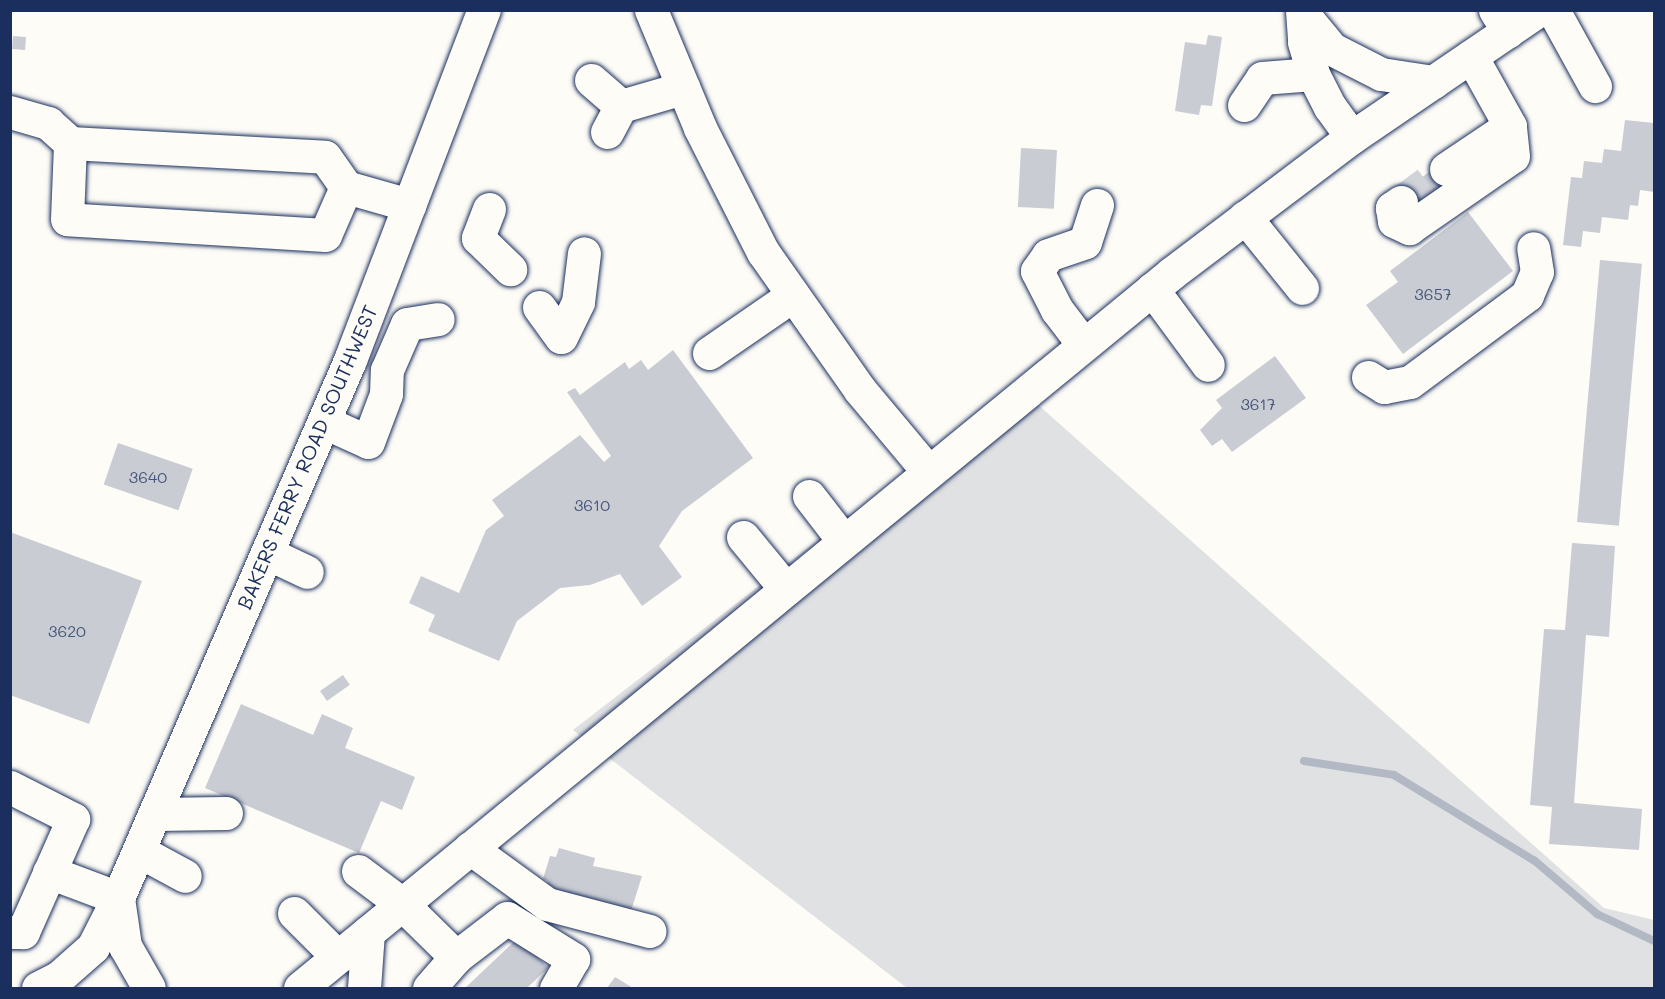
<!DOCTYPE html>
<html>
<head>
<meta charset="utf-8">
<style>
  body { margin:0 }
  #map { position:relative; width:1665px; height:999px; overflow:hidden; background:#fdfcf7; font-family:Mali,sans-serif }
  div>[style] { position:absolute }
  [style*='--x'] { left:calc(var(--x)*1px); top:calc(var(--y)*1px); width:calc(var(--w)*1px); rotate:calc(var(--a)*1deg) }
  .green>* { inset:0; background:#e0e1e3 }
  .stream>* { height:8px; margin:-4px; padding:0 4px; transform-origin:4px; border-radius:4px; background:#b3b8c5 }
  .building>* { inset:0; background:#c9ccd3; transform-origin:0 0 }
  .minor-tunnel>* { height:33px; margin-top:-16.5px; transform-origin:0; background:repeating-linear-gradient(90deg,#d0d3d8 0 33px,transparent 0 49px) }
  .roads { filter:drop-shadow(0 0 2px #1b2f5e) drop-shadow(0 0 2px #1b2f5e) }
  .minor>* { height:33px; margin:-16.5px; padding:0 16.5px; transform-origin:16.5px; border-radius:16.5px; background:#fdfcf7 }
  .major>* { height:33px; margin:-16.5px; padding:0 16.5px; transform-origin:16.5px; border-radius:16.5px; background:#fdfcf7 }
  span { translate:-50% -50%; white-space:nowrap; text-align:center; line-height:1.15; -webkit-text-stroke:6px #fdfcf7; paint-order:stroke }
  .number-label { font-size:16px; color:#46567b }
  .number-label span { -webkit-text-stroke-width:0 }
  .street-label { font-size:20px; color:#1b2f5e }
  .frame { position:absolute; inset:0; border:12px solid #1b2f5e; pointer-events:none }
</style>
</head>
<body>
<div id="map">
  <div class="green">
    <i style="clip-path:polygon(1017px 386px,1604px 908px,1654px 920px,1654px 988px,907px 988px,573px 730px)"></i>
  </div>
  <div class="stream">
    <i style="--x:1304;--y:761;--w:91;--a:8.8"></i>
    <i style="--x:1394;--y:775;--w:165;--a:31.4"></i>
    <i style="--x:1535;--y:861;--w:82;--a:40.5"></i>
    <i style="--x:1597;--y:914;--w:63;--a:25.3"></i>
  </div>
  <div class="building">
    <i style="clip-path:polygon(1208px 35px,1222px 37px,1212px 106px,1201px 105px,1199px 115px,1175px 111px,1185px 42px,1206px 45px)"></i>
    <i style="left:13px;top:36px;width:13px;height:13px;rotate:4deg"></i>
    <i style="clip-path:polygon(1625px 120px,1654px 123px,1654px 192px,1640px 190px,1638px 206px,1630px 205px,1628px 220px,1602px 217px,1600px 233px,1583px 231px,1581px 247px,1563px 245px,1571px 177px,1582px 178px,1584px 161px,1602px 163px,1604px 149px,1621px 151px)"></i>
    <i style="left:1021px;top:148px;width:36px;height:59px;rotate:3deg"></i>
    <i style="left:1441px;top:163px;width:31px;height:55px;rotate:53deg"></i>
    <i style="clip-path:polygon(1468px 212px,1513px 271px,1403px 354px,1366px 305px,1398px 282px,1390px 271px)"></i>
    <i style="left:1600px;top:260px;width:42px;height:263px;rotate:5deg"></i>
    <i style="clip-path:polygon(673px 350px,753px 458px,682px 511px,659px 546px,682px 577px,642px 606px,620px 574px,590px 585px,560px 588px,517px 621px,499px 661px,428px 631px,435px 615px,409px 603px,421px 576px,459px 593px,486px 530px,504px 516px,492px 500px,580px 435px,604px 462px,611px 456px,567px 392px,575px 388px,580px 395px,625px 362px,629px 369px,641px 360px,648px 370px)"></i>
    <i style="clip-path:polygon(1275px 356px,1306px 398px,1232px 452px,1222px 439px,1212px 446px,1200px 430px,1222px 408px,1216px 400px)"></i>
    <i style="left:118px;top:443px;width:79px;height:44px;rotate:19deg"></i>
    <i style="clip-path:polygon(10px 532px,142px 581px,89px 724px,10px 695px)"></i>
    <i style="clip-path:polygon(1572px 543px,1615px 546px,1609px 637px,1586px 635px,1574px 803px,1642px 809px,1639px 850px,1549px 844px,1552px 807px,1530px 805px,1544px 629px,1565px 630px)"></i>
    <i style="left:343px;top:675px;width:12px;height:28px;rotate:55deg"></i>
    <i style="clip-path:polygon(241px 704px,313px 735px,322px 714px,353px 728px,345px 748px,415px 777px,402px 810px,381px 801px,359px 853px,205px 788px)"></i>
    <i style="clip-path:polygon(559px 848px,595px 858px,593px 866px,642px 876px,631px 911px,546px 887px,548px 881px,543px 879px,550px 856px,556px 857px)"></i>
    <i style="clip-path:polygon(519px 937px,548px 968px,527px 988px,465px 988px)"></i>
    <i style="clip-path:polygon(615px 977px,633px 988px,607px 988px)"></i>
  </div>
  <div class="minor-tunnel">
    <i style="--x:1401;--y:202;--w:56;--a:-36.3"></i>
  </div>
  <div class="roads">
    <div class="minor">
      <i style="--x:651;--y:10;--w:128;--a:67.4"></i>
      <i style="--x:700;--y:128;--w:139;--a:63.1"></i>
      <i style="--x:763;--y:252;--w:169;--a:54.9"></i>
      <i style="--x:860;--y:390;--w:104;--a:50.1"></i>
      <i style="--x:1302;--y:10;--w:32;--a:86"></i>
      <i style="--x:1304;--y:42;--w:33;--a:74"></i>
      <i style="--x:1313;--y:74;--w:37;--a:63"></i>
      <i style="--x:1330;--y:107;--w:37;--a:54"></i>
      <i style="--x:1495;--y:10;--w:25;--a:58"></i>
      <i style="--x:1553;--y:10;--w:87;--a:61.1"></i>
      <i style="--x:591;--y:80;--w:40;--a:41"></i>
      <i style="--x:1244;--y:105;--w:32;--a:-56"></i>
      <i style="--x:1262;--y:78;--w:51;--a:-4.5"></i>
      <i style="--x:10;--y:112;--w:40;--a:16"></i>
      <i style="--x:48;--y:123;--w:30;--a:42"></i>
      <i style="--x:607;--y:132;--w:30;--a:-62"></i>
      <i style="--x:621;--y:106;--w:65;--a:-16.2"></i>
      <i style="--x:1446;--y:169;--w:77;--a:-33.9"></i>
      <i style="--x:346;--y:187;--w:52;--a:113.6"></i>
      <i style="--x:325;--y:235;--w:258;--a:-176.5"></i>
      <i style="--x:67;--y:219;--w:76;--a:-87.7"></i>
      <i style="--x:70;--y:143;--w:255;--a:3.1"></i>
      <i style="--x:325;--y:157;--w:37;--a:55"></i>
      <i style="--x:346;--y:187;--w:66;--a:15.9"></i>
      <i style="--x:1401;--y:202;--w:11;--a:146"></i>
      <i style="--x:1392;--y:208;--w:13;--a:81"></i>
      <i style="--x:1394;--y:221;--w:17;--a:25"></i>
      <i style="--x:1409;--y:228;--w:126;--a:-34.7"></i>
      <i style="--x:1513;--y:156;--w:30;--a:-96"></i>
      <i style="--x:1510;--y:126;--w:80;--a:-119.1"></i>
      <i style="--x:489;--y:209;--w:31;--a:111"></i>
      <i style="--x:478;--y:238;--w:45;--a:44.1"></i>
      <i style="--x:1245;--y:217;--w:91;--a:51.2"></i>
      <i style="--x:1152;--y:289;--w:94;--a:53.6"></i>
      <i style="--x:539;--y:307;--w:37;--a:54"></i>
      <i style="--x:561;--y:337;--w:39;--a:-64"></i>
      <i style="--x:578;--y:302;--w:49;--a:-83"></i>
      <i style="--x:1083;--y:344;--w:43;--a:-127.4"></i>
      <i style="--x:1057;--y:310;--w:44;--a:-117.1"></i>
      <i style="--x:1037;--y:271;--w:19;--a:-55"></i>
      <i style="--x:1048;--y:255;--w:39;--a:-19"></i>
      <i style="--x:1085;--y:242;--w:39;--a:-72"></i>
      <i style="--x:709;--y:353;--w:102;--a:-34.6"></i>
      <i style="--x:1368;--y:377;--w:19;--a:32"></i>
      <i style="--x:1384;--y:387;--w:26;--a:-11"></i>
      <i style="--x:1410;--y:382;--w:146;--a:-36.6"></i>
      <i style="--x:1527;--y:295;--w:25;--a:-67"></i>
      <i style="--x:1537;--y:272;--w:24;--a:-99"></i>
      <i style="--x:324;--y:422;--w:48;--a:24.4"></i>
      <i style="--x:368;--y:442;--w:51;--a:-69.4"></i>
      <i style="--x:386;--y:394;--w:24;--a:-88"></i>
      <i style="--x:387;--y:370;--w:50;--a:-66.5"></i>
      <i style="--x:407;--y:324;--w:31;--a:-9"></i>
      <i style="--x:809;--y:496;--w:56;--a:52.3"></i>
      <i style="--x:743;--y:537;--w:66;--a:50.5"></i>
      <i style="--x:267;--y:553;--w:44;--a:25.4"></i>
      <i style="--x:10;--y:787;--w:71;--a:26.9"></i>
      <i style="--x:73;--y:819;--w:124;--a:113.9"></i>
      <i style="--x:23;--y:932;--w:13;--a:180"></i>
      <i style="--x:155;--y:814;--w:71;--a:-0.8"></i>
      <i style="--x:470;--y:848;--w:95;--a:36"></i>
      <i style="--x:547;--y:904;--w:106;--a:14.8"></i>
      <i style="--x:139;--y:851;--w:52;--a:28.5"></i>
      <i style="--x:358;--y:871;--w:55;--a:36.9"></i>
      <i style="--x:402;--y:904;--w:76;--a:44.5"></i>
      <i style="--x:49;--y:872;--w:74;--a:20.6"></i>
      <i style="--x:118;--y:898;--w:49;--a:81.7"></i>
      <i style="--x:125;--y:946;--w:48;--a:60.3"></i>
      <i style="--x:294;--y:913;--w:62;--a:45"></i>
      <i style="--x:38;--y:988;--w:22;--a:-27"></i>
      <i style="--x:58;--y:978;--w:47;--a:-41.5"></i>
      <i style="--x:93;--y:947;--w:55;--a:-63"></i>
      <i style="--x:118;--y:898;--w:586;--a:-66.67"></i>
      <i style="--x:350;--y:360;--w:375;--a:-69.1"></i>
      <i style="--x:429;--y:988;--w:41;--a:-48.9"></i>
      <i style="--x:456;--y:957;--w:64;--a:-37.4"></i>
      <i style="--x:507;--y:918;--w:78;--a:31.8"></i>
      <i style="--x:573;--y:959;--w:34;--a:120"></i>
    </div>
    <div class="major">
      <i style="--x:1303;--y:14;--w:45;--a:50.4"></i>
      <i style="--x:1332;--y:49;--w:55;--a:27"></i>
      <i style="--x:1381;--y:74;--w:53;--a:8.7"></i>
      <i style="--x:300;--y:988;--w:1128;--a:-39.35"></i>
      <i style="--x:1172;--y:273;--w:226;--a:-37.1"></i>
      <i style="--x:1352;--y:137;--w:226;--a:-34.2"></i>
      <i style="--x:364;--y:988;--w:56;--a:-85.9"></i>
    </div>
  </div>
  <div class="number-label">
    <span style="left:1433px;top:294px">3657</span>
    <span style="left:1258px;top:404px">3617</span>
    <span style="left:148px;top:477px">3640</span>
    <span style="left:592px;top:505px">3610</span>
    <span style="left:67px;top:631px">3620</span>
  </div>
  <div class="street-label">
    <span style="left:307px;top:457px;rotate:-67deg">BAKERS FERRY ROAD SOUTHWEST</span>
  </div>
  <div class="frame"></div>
</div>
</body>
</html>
